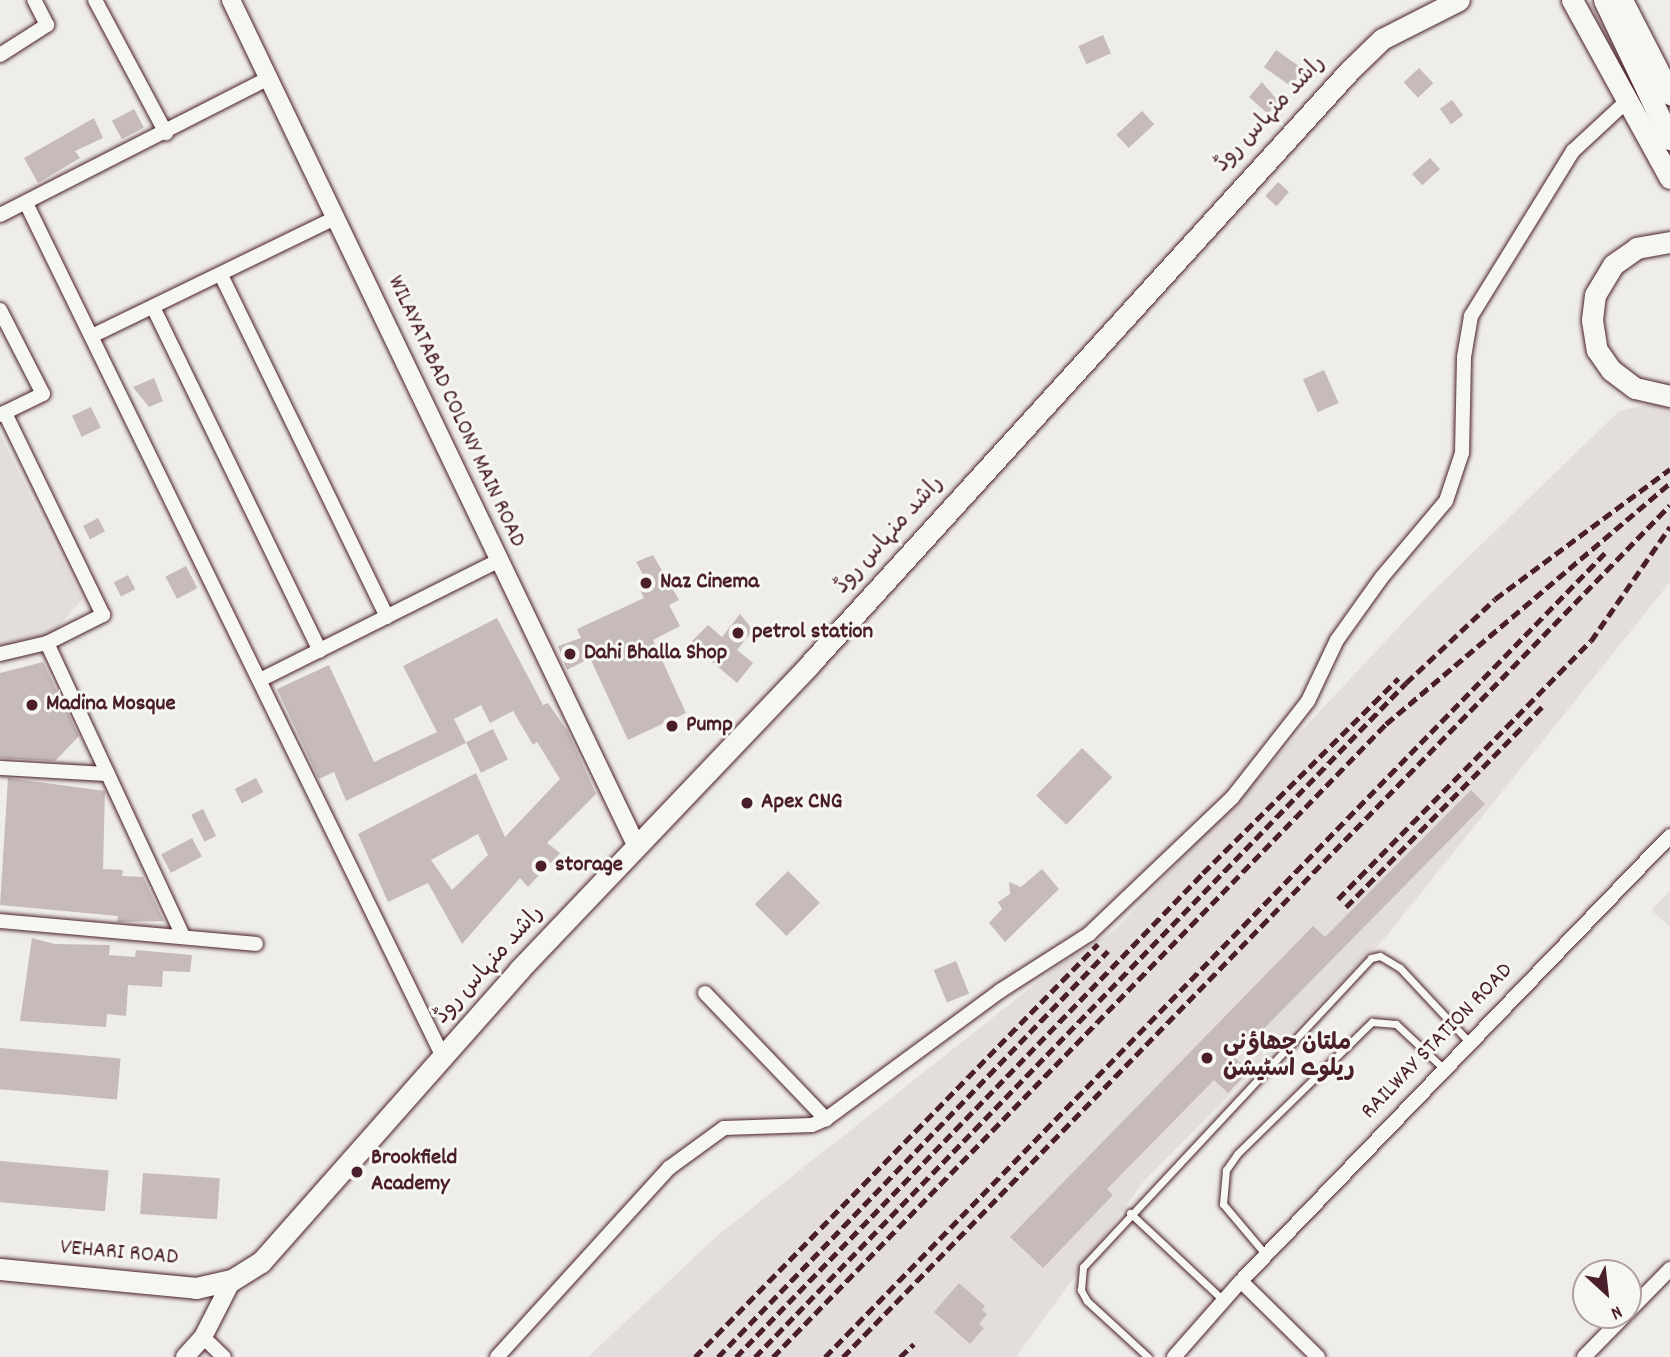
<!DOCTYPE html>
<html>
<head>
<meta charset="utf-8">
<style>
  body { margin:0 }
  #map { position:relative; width:1670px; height:1357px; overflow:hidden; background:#efedea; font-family:Dekko,"Playpen Sans Arabic",sans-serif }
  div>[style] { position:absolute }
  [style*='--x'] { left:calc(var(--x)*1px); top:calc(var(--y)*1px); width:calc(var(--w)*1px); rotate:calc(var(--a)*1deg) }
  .built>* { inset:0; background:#e3dedc }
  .building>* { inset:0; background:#c6babb; transform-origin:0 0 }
  .roads { filter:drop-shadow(0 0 2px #4a1f2b) drop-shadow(0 0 2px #4a1f2b) }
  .service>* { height:7px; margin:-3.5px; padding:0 3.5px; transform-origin:3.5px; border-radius:3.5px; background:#f6f6f2 }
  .minor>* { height:14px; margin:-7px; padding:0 7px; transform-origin:7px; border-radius:7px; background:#f6f6f2 }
  .tertiary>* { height:18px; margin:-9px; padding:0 9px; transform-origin:9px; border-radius:9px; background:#f6f6f2 }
  .primary>* { height:21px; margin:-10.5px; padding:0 10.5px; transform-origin:10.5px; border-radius:10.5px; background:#f6f6f2 }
  .rail>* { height:5px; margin-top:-2.5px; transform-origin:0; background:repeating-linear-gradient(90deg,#4a1f2b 0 10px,transparent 0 15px) }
  .dots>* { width:19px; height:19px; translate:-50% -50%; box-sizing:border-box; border:4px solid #f6f6f2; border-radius:50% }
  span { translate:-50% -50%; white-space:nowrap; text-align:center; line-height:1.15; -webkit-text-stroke:6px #f6f6f2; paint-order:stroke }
  .street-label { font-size:23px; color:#4a1f2b }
  .poi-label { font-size:23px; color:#4a1f2b; font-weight:700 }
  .left { translate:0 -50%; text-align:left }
  .north { position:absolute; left:1572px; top:1259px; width:70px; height:70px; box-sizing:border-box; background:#f6f6f2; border:2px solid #b1a0a2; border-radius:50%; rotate:153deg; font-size:19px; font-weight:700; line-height:28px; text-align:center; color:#4a1f2b }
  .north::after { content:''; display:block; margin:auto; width:24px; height:32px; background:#4a1f2b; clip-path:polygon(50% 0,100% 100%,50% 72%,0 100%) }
</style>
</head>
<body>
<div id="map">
  <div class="built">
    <i style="clip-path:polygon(1670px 400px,1670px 582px,1384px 939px,1145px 1180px,1016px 1357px,588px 1357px,718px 1235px,1059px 965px,1115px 930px,1424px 600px,1619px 411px)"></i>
    <i style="clip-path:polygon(0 434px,82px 599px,53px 634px,0 645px)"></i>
    <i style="clip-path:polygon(1670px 891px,1670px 927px,1651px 910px)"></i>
  </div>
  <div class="building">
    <i style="left:1103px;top:35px;width:20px;height:27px;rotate:66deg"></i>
    <i style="left:1276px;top:50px;width:33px;height:21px;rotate:35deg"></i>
    <i style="left:1419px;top:68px;width:21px;height:21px;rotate:47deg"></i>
    <i style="clip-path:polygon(1262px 82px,1278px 101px,1268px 114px,1249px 97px)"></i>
    <i style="left:1452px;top:100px;width:19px;height:15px;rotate:54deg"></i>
    <i style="left:134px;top:109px;width:21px;height:25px;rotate:62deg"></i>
    <i style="left:1142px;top:111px;width:18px;height:35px;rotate:47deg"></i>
    <i style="clip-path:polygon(94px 118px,103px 138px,75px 151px,80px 158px,38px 183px,24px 158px)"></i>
    <i style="left:1430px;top:158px;width:15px;height:24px;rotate:48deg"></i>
    <i style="left:1278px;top:182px;width:15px;height:19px;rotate:42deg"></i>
    <i style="left:1324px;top:370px;width:36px;height:23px;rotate:66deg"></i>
    <i style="clip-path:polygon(154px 378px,163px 401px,149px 407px,133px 387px)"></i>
    <i style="left:91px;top:407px;width:23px;height:21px;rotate:65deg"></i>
    <i style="left:98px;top:518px;width:15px;height:17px;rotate:62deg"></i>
    <i style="clip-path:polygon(653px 555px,679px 600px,669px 605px,680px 626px,653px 640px,686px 713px,628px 740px,590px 658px,567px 670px,558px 646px,581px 638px,577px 629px,644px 598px,638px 586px,648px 583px,636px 562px)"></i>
    <i style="left:186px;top:566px;width:25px;height:23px;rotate:63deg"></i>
    <i style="left:128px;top:575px;width:16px;height:16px;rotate:63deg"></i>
    <i style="clip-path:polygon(740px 614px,753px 630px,737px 650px,753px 663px,737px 683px,690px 643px,708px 625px,722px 637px)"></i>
    <i style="clip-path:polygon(evenodd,497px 618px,543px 705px,548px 703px,568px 732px,596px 794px,547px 843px,560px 853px,528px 887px,520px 878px,462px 944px,428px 883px,388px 902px,358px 834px,476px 773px,505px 837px,560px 779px,537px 742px,533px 745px,513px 711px,490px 723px,481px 705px,454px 719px,466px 743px,346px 801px,334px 772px,319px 779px,277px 689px,329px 665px,374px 762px,437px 732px,403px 666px,497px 618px,478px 834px,488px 855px,452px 890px,431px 860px,478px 834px)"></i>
    <i style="clip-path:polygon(43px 662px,79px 736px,55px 761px,0 758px,0 673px)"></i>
    <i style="left:493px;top:729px;width:34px;height:30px;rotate:64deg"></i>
    <i style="left:1082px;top:748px;width:42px;height:66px;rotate:44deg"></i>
    <i style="clip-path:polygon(8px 778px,105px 791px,103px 869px,123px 870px,122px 876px,143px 877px,164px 921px,117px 922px,118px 916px,0 905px)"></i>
    <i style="left:256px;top:778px;width:16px;height:24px;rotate:63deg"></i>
    <i style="clip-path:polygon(1471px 790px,1485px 804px,1235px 1058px,1249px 1071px,1228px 1093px,1214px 1080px,1107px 1189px,1113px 1195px,1043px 1268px,1010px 1237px,1313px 926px,1325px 937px)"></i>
    <i style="left:203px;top:809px;width:30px;height:13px;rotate:64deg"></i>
    <i style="left:192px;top:838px;width:21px;height:35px;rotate:62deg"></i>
    <i style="clip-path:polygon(1042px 869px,1059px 889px,1005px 942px,989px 923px,1002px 909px,998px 902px,1010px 894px,1009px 882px,1021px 887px)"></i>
    <i style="left:788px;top:871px;width:45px;height:47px;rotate:45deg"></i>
    <i style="clip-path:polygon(32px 938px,55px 944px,110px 945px,109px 955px,135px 957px,136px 950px,192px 955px,190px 972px,163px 971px,162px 987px,128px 985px,126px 1016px,107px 1014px,106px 1027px,20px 1021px)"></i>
    <i style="left:956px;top:961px;width:35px;height:24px;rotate:68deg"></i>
    <i style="left:0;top:1048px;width:121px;height:41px;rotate:5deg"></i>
    <i style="left:0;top:1161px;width:109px;height:41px;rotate:5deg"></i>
    <i style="left:143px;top:1173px;width:77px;height:41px;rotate:4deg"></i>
    <i style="clip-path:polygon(959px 1283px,985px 1306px,982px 1310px,987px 1314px,979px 1324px,984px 1328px,970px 1344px,934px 1312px)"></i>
  </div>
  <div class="roads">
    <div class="service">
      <i style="--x:1130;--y:1213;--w:129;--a:43.1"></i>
      <i style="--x:1266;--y:1255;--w:67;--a:-130.1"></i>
      <i style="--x:1223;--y:1204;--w:34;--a:-85"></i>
      <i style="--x:1226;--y:1170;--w:19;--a:-55"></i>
      <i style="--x:1237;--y:1154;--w:189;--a:-44.4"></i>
      <i style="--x:1372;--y:1022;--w:24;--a:5"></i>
      <i style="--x:1396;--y:1024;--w:64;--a:43.1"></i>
      <i style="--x:1148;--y:1357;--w:83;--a:-137.4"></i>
      <i style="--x:1087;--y:1301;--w:13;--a:-119"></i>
      <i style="--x:1081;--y:1290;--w:23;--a:-85"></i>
      <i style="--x:1083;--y:1267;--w:422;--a:-47"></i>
      <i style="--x:1371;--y:958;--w:9;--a:-13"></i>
      <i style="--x:1380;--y:956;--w:23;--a:31"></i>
      <i style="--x:1400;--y:968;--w:100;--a:47"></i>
    </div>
    <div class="minor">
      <i style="--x:95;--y:0;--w:151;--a:61.9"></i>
      <i style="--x:0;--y:55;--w:56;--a:-32.6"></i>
      <i style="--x:47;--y:25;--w:28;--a:-117"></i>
      <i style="--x:26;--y:203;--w:950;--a:63.97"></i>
      <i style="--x:0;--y:215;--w:302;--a:-27"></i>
      <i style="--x:221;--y:275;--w:380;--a:64.1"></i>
      <i style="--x:153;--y:307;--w:382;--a:64.1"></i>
      <i style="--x:0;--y:310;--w:94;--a:62.9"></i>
      <i style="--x:43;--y:394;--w:48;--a:154"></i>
      <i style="--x:92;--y:336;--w:270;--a:-25.9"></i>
      <i style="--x:47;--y:643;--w:321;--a:65.1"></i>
      <i style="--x:0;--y:654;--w:48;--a:-13.2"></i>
      <i style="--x:47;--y:643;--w:63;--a:-26.6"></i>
      <i style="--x:103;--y:615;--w:225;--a:-115.9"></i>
      <i style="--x:260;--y:680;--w:266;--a:-26.6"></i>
      <i style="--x:0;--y:768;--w:108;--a:3.2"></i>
      <i style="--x:0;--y:921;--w:257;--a:5.1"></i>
      <i style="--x:705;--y:993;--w:175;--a:46.2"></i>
      <i style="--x:1628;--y:1312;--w:60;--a:-45.7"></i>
      <i style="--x:203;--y:1337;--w:29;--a:44"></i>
      <i style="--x:497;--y:1357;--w:256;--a:-47.7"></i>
      <i style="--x:669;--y:1168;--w:68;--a:-36"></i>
      <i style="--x:724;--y:1128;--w:88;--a:-2"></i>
      <i style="--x:812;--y:1125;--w:15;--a:-23"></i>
      <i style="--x:826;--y:1119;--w:216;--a:-36.3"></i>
      <i style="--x:1000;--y:991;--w:106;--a:-32.6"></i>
      <i style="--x:1089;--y:934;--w:197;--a:-43.6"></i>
      <i style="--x:1232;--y:798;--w:123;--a:-51.9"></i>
      <i style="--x:1308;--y:701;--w:68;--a:-64.6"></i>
      <i style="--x:1337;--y:640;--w:77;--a:-54.5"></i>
      <i style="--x:1382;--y:577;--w:99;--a:-49.9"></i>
      <i style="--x:1446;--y:501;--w:51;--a:-71.6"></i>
      <i style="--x:1462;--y:453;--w:96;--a:-88.8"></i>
      <i style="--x:1464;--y:357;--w:42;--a:-80.3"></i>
      <i style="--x:1471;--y:316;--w:194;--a:-58.3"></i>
      <i style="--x:1573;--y:151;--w:74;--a:-42.8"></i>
      <i style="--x:1174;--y:1357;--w:101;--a:-48.6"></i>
      <i style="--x:1318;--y:1357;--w:108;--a:-135.4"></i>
      <i style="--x:1241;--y:1281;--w:618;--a:-46.05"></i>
      <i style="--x:1584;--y:1357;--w:59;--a:-45.7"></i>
    </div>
    <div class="tertiary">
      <i style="--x:231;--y:0;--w:937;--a:64.39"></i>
      <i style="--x:185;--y:1357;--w:27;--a:-48"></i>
      <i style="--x:203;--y:1337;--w:64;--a:-63"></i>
    </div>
    <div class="primary">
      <i style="--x:1572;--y:0;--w:203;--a:61.2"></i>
      <i style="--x:1604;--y:0;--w:154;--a:64.6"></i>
      <i style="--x:1622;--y:0;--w:106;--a:62.9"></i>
      <i style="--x:1670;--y:242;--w:34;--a:170"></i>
      <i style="--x:1637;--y:248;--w:29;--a:145"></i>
      <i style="--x:1613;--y:265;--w:35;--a:121"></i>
      <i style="--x:1595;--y:295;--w:25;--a:97"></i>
      <i style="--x:1592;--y:320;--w:30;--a:81"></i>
      <i style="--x:1597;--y:350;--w:24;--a:55"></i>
      <i style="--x:1611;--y:370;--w:30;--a:37"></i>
      <i style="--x:1635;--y:388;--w:36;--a:13"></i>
      <i style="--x:0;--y:1269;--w:197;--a:5.5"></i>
      <i style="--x:196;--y:1288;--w:37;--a:-13"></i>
      <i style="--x:232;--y:1280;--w:34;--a:-32"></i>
      <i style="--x:261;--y:1262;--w:390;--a:-48.5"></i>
      <i style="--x:519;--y:970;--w:422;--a:-46.4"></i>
      <i style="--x:810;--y:664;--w:801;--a:-47.73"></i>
      <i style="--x:1349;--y:71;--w:46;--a:-44.1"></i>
      <i style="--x:1382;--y:39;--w:86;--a:-26.9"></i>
    </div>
  </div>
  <div class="rail">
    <i style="--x:1338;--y:899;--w:361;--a:-45.6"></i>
    <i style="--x:1591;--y:641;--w:139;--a:-55.3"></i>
    <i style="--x:1346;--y:907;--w:281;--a:-45.6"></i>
    <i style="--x:695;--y:1357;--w:577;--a:-45.7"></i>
    <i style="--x:718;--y:1357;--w:563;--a:-46.15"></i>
    <i style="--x:736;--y:1357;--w:673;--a:-46.02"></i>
    <i style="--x:1203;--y:873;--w:276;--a:-44.9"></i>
    <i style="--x:755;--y:1357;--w:937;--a:-45.99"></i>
    <i style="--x:1406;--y:683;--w:122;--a:-43.3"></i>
    <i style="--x:1495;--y:599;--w:218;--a:-36.6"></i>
    <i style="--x:773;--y:1357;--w:881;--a:-45.92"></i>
    <i style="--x:1386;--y:724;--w:372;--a:-40.3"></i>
    <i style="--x:825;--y:1357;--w:1120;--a:-45.87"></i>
    <i style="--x:843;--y:1357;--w:1187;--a:-45.85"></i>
    <i style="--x:900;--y:1357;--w:19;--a:-43"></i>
  </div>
  <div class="dots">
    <i style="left:646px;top:583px;background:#4a1f2b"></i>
    <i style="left:738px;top:633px;background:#4a1f2b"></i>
    <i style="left:570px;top:654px;background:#4a1f2b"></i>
    <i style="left:32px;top:705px;background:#4a1f2b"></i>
    <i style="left:672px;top:726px;background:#4a1f2b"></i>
    <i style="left:747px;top:803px;background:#4a1f2b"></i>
    <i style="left:541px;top:866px;background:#4a1f2b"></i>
    <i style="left:1207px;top:1058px;background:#4a1f2b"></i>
    <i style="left:357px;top:1172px;background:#4a1f2b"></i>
  </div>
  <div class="street-label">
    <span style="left:1271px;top:115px;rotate:-47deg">راشد منہاس روڈ</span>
    <span style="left:455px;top:412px;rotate:65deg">WILAYATABAD COLONY MAIN ROAD</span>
    <span style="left:890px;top:536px;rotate:-48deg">راشد منہاس روڈ</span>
    <span style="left:490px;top:966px;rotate:-48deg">راشد منہاس روڈ</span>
    <span style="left:1438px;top:1042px;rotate:-46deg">RAILWAY STATION ROAD</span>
    <span style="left:119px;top:1254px;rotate:5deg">VEHARI ROAD</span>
  </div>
  <div class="poi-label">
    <span class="left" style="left:660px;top:583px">Naz Cinema</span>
    <span class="left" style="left:752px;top:633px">petrol station</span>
    <span class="left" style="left:584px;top:654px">Dahi Bhalla Shop</span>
    <span class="left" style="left:46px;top:705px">Madina Mosque</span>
    <span class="left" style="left:686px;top:726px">Pump</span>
    <span class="left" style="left:761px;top:803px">Apex CNG</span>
    <span class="left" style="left:555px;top:866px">storage</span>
    <span class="left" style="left:1223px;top:1058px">ملتان چھاؤنی<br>ریلوے اسٹیشن</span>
    <span class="left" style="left:371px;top:1172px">Brookfield<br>Academy</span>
  </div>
  <div class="north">N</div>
</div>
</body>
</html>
